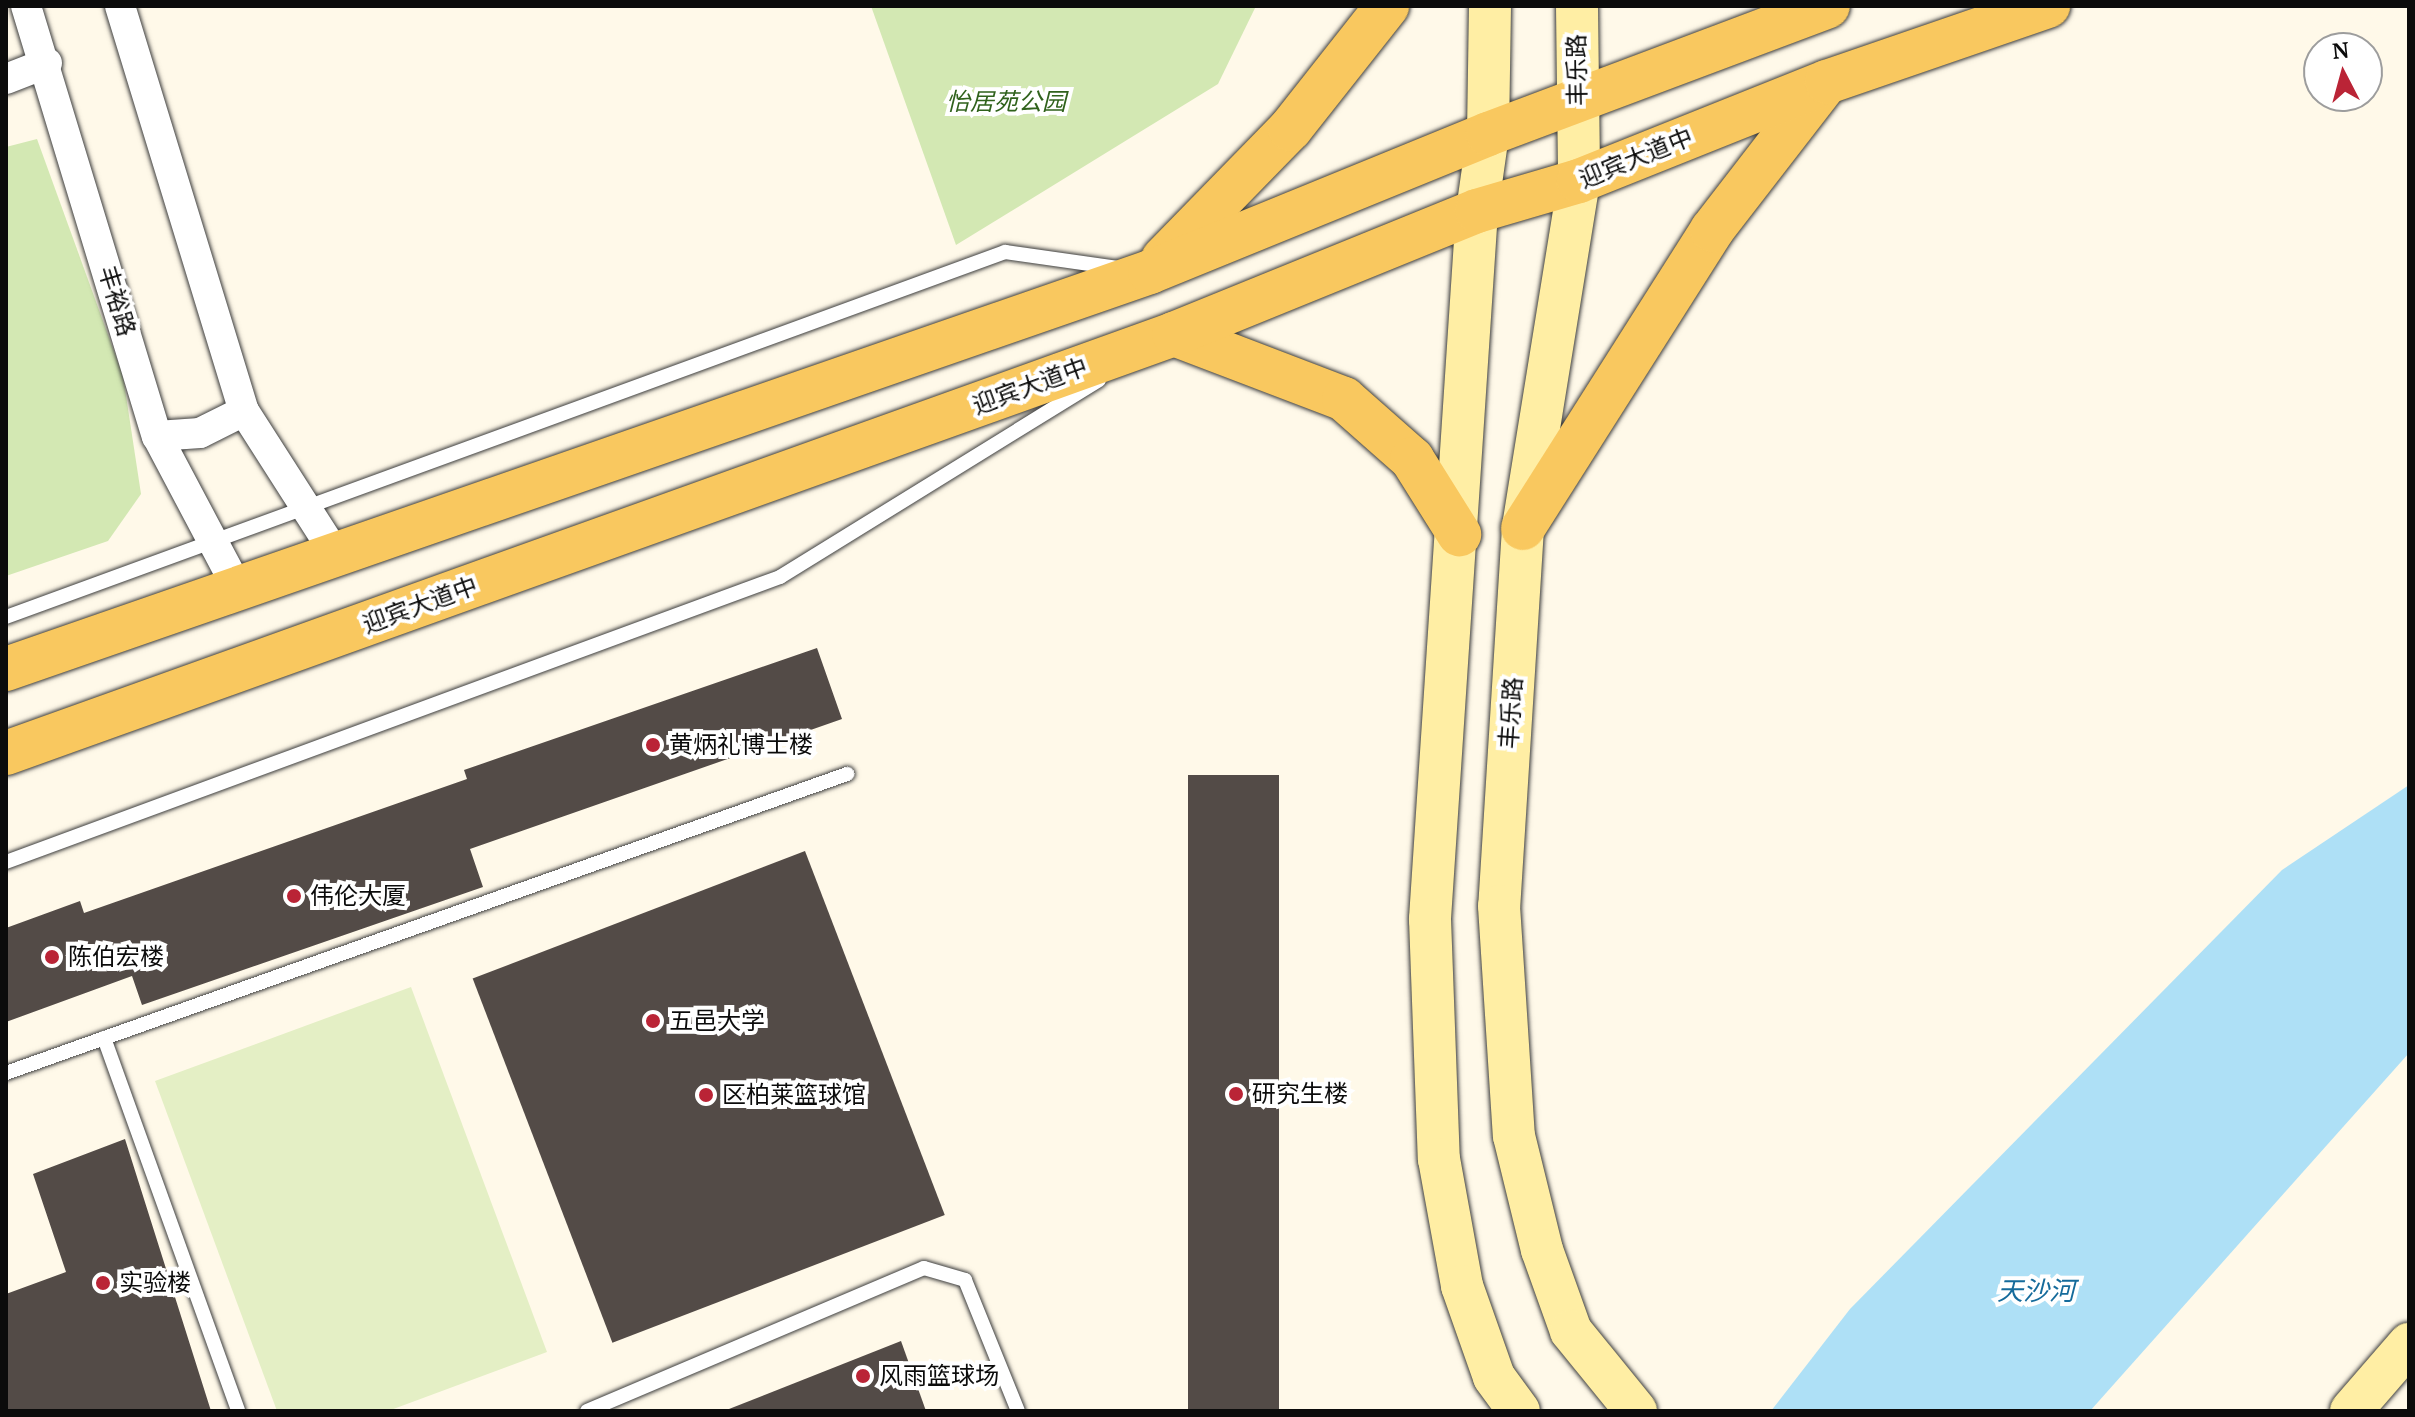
<!DOCTYPE html>
<html>
<head>
<meta charset="utf-8">
<style>
  body { margin:0 }
  #map { position:relative; width:2415px; height:1417px; overflow:hidden; background:#fff9e9; font-family:"PT Serif","Noto Sans SC",serif }
  div>[style] { position:absolute }
  [style*='--x'] { left:calc(var(--x)*1px); top:calc(var(--y)*1px); width:calc(var(--w)*1px); rotate:calc(var(--a)*1deg) }
  .green>* { inset:0; background:#d3e8b3 }
  .pitch>* { inset:0; background:#e4efc5 }
  .water>* { inset:0; background:#aee0f6 }
  .building>* { inset:0; background:#534b47; transform-origin:0 0 }
  .roads { filter:drop-shadow(0 0 2px #3e3e3e) drop-shadow(0 0 2px #3e3e3e) }
  .lane>* { height:14px; margin:-7px; padding:0 7px; transform-origin:7px; border-radius:7px; background:#fff }
  .street>* { height:30px; margin:-15px; padding:0 15px; transform-origin:15px; border-radius:15px; background:#fff }
  .secondary>* { height:42px; margin:-21px; padding:0 21px; transform-origin:21px; border-radius:21px; background:#ffeea4 }
  .primary>* { height:44px; margin:-22px; padding:0 22px; transform-origin:22px; border-radius:22px; background:#f9c85f }
  .dots>* { width:22px; height:22px; translate:-50% -50%; box-sizing:border-box; border:4px solid #fff; border-radius:50% }
  span { translate:-50% -50%; white-space:nowrap; text-align:center; line-height:1.15; -webkit-text-stroke:8px #fff; paint-order:stroke }
  .street-label { font-size:24px; color:#0b0b0b }
  .park-label { font-size:24px; color:#30621c; font-style:italic }
  .poi-label { font-size:24px; color:#0b0b0b }
  .left { translate:0 -50%; text-align:left }
  .water-label { font-size:26px; color:#156b9b; font-style:italic }
  .frame { position:absolute; inset:0; border:8px solid #0b0b0b; pointer-events:none }
  .north { position:absolute; left:2303px; top:32px; width:80px; height:80px; box-sizing:border-box; background:#fff; border:2px solid #9d9d9d; border-radius:50%; rotate:354deg; font-size:22px; font-weight:700; line-height:32px; text-align:center; color:#0b0b0b }
  .north::after { content:''; display:block; margin:auto; width:28px; height:36px; background:#ba2436; clip-path:polygon(50% 0,100% 100%,50% 72%,0 100%) }
</style>
</head>
<body>
<div id="map">
  <div class="green">
    <i style="clip-path:polygon(871px 6px,1256px 6px,1218px 84px,956px 245px)"></i>
    <i style="clip-path:polygon(37px 139px,123px 376px,141px 494px,108px 541px,6px 576px,6px 147px)"></i>
  </div>
  <div class="pitch">
    <i style="clip-path:polygon(411px 987px,547px 1352px,388px 1411px,277px 1411px,155px 1081px)"></i>
  </div>
  <div class="water">
    <i style="clip-path:polygon(2409px 785px,2409px 1053px,2090px 1411px,1771px 1411px,1850px 1309px,2282px 870px)"></i>
  </div>
  <div class="building">
    <i style="clip-path:polygon(817px 648px,842px 719px,470px 849px,483px 887px,142px 1005px,132px 976px,6px 1022px,6px 928px,80px 901px,84px 913px,467px 779px,464px 770px)"></i>
    <i style="left:1279px;top:775px;width:636px;height:91px;rotate:90deg"></i>
    <i style="left:805px;top:851px;width:390px;height:356px;rotate:69deg"></i>
    <i style="clip-path:polygon(125px 1139px,211px 1411px,6px 1411px,6px 1294px,66px 1272px,33px 1174px)"></i>
    <i style="clip-path:polygon(901px 1341px,926px 1411px,730px 1411px,729px 1409px)"></i>
  </div>
  <div class="roads">
    <div class="lane">
      <i style="--x:6;--y:617;--w:1064;--a:-20.07"></i>
      <i style="--x:1005;--y:252;--w:114;--a:8.1"></i>
      <i style="--x:6;--y:862;--w:825;--a:-20.21"></i>
      <i style="--x:780;--y:577;--w:375;--a:-31.7"></i>
      <i style="--x:104;--y:1038;--w:396;--a:70.2"></i>
      <i style="--x:6;--y:1073;--w:893;--a:-19.57"></i>
      <i style="--x:587;--y:1411;--w:366;--a:-23"></i>
      <i style="--x:924;--y:1268;--w:43;--a:16.3"></i>
      <i style="--x:965;--y:1280;--w:141;--a:68"></i>
    </div>
    <div class="street">
      <i style="--x:26;--y:6;--w:450;--a:73.1"></i>
      <i style="--x:157;--y:436;--w:169;--a:62.1"></i>
      <i style="--x:120;--y:6;--w:424;--a:73"></i>
      <i style="--x:244;--y:411;--w:167;--a:57.4"></i>
      <i style="--x:6;--y:79;--w:44;--a:-21.3"></i>
      <i style="--x:157;--y:436;--w:43;--a:-4"></i>
      <i style="--x:200;--y:433;--w:49;--a:-26.6"></i>
    </div>
    <div class="secondary">
      <i style="--x:1490;--y:6;--w:128;--a:90.9"></i>
      <i style="--x:1488;--y:134;--w:78;--a:98.1"></i>
      <i style="--x:1477;--y:211;--w:710;--a:93.8"></i>
      <i style="--x:1430;--y:919;--w:240;--a:87.9"></i>
      <i style="--x:1439;--y:1159;--w:129;--a:79.7"></i>
      <i style="--x:1462;--y:1286;--w:96;--a:70.6"></i>
      <i style="--x:1494;--y:1377;--w:42;--a:53.7"></i>
      <i style="--x:1577;--y:6;--w:175;--a:89.3"></i>
      <i style="--x:1579;--y:181;--w:351;--a:99.2"></i>
      <i style="--x:1523;--y:528;--w:379;--a:93.6"></i>
      <i style="--x:1499;--y:906;--w:230;--a:86.3"></i>
      <i style="--x:1514;--y:1136;--w:117;--a:76.2"></i>
      <i style="--x:1542;--y:1250;--w:86;--a:70.3"></i>
      <i style="--x:1571;--y:1331;--w:103;--a:50.9"></i>
      <i style="--x:2351;--y:1411;--w:89;--a:-49.1"></i>
    </div>
    <div class="primary">
      <i style="--x:1163;--y:259;--w:182;--a:-45.7"></i>
      <i style="--x:1290;--y:129;--w:157;--a:-51.7"></i>
      <i style="--x:1174;--y:334;--w:182;--a:20.9"></i>
      <i style="--x:1344;--y:399;--w:91;--a:41.4"></i>
      <i style="--x:1412;--y:459;--w:89;--a:57.9"></i>
      <i style="--x:1523;--y:528;--w:353;--a:-57.6"></i>
      <i style="--x:1712;--y:230;--w:185;--a:-52.3"></i>
      <i style="--x:6;--y:669;--w:1211;--a:-19.14"></i>
      <i style="--x:1150;--y:272;--w:365;--a:-22.2"></i>
      <i style="--x:1488;--y:134;--w:363;--a:-20.6"></i>
      <i style="--x:6;--y:753;--w:1241;--a:-19.73"></i>
      <i style="--x:1174;--y:334;--w:327;--a:-22.1"></i>
      <i style="--x:1477;--y:211;--w:106;--a:-16.4"></i>
      <i style="--x:1579;--y:181;--w:267;--a:-21.8"></i>
      <i style="--x:1827;--y:82;--w:234;--a:-19"></i>
    </div>
  </div>
  <div class="dots">
    <i style="left:653px;top:745px;background:#ba2436"></i>
    <i style="left:294px;top:896px;background:#ba2436"></i>
    <i style="left:52px;top:957px;background:#ba2436"></i>
    <i style="left:653px;top:1021px;background:#ba2436"></i>
    <i style="left:1236px;top:1094px;background:#ba2436"></i>
    <i style="left:706px;top:1095px;background:#ba2436"></i>
    <i style="left:103px;top:1283px;background:#ba2436"></i>
    <i style="left:863px;top:1376px;background:#ba2436"></i>
  </div>
  <div class="street-label">
    <span style="left:1577px;top:70px;rotate:-91deg">丰乐路</span>
    <span style="left:1636px;top:158px;rotate:-22deg">迎宾大道中</span>
    <span style="left:117px;top:301px;rotate:73deg">丰裕路</span>
    <span style="left:1030px;top:386px;rotate:-20deg">迎宾大道中</span>
    <span style="left:420px;top:605px;rotate:-20deg">迎宾大道中</span>
    <span style="left:1511px;top:713px;rotate:-86deg">丰乐路</span>
  </div>
  <div class="park-label">
    <span style="left:1006px;top:102px">怡居苑公园</span>
  </div>
  <div class="poi-label">
    <span class="left" style="left:669px;top:745px">黄炳礼博士楼</span>
    <span class="left" style="left:310px;top:896px">伟伦大厦</span>
    <span class="left" style="left:68px;top:957px">陈伯宏楼</span>
    <span class="left" style="left:669px;top:1021px">五邑大学</span>
    <span class="left" style="left:1252px;top:1094px">研究生楼</span>
    <span class="left" style="left:722px;top:1095px">区柏莱篮球馆</span>
    <span class="left" style="left:119px;top:1283px">实验楼</span>
    <span class="left" style="left:879px;top:1376px">风雨篮球场</span>
  </div>
  <div class="water-label">
    <span style="left:2036px;top:1291px">天沙河</span>
  </div>
  <div class="frame"></div>
  <div class="north">N</div>
</div>
</body>
</html>
